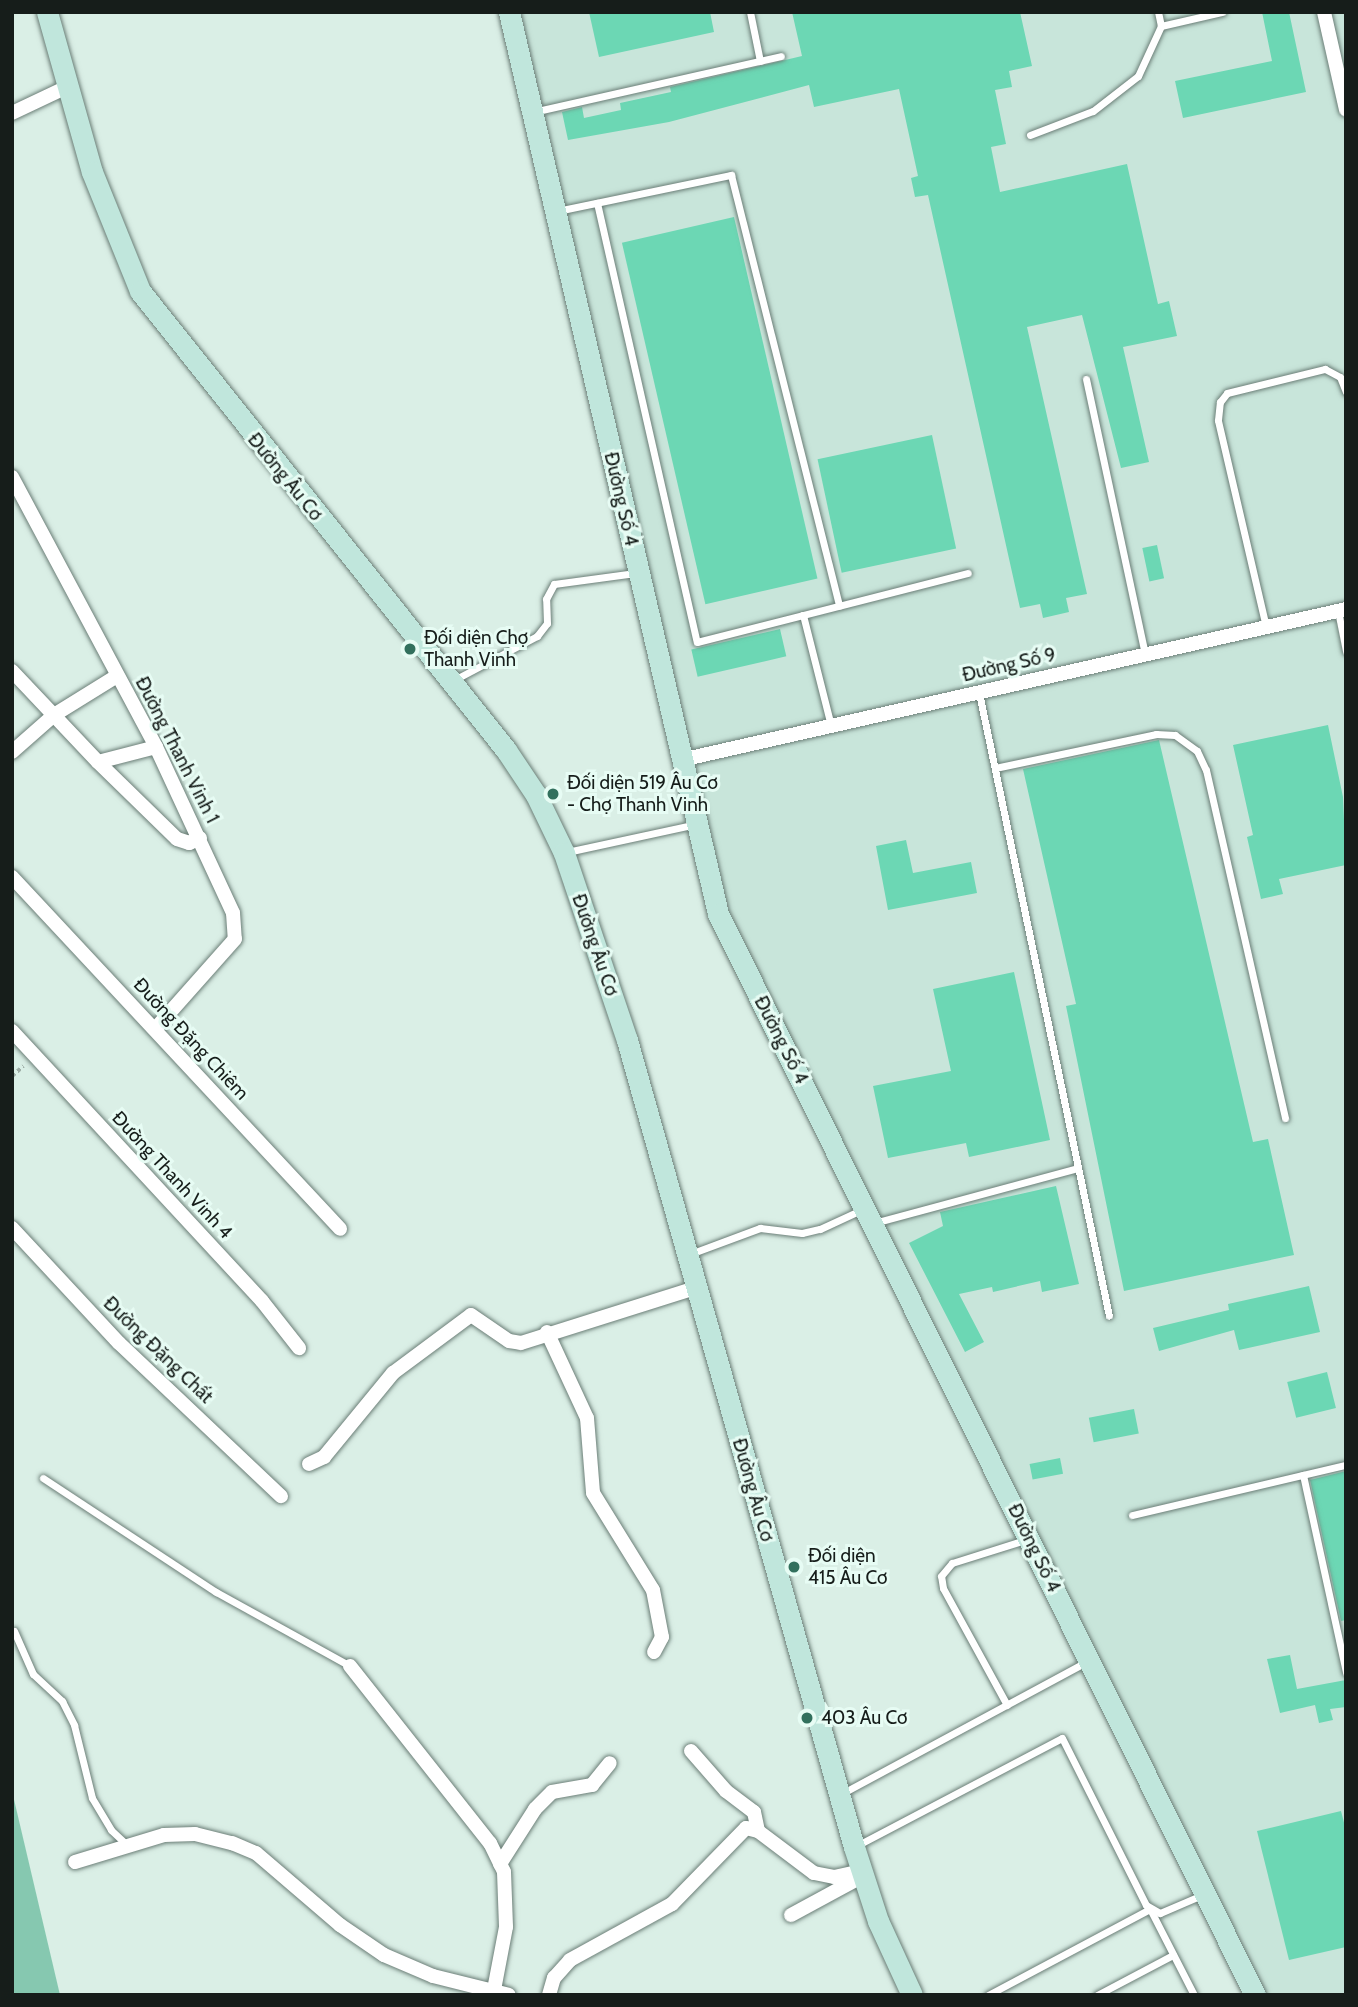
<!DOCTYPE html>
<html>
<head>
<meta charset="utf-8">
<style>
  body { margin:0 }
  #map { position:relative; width:1358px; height:2007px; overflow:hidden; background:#daefe6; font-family:Cabin,sans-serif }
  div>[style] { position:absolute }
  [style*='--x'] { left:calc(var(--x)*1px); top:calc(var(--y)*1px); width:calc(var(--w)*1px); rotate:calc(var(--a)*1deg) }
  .built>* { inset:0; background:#c8e5da }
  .green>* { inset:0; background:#86c8b0 }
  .building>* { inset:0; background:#6cd7b4; transform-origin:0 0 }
  .path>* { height:3.5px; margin-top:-1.75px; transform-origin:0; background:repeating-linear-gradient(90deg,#9eaea7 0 3.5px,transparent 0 7px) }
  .roads { filter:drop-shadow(0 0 2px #6b7e77) drop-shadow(0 0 2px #6b7e77) }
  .lane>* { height:7px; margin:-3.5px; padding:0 3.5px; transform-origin:3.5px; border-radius:3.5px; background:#fff }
  .street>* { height:14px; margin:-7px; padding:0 7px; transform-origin:7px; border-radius:7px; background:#fff }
  .secondary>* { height:21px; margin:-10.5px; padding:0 10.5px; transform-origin:10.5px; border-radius:10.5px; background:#c0e6dc }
  .dots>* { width:19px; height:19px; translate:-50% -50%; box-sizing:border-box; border:4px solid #e7fcf4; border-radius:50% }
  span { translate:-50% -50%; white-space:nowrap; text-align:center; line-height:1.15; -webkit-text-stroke:6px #e7fcf4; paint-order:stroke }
  .street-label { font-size:19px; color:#161d1a }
  .poi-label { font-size:19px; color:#161d1a }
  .left { translate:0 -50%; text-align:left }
  .frame { position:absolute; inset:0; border:14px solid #161d1a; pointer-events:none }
</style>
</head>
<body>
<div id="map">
  <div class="built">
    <i style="clip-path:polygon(515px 12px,1346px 12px,1346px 1995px,1256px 1995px,718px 914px)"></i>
  </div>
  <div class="green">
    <i style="clip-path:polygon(12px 1791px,60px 1995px,12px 1995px)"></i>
  </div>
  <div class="building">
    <i style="clip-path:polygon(589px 12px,710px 12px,714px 32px,599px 57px)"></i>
    <i style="clip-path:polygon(792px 12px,1020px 12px,1032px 66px,1009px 71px,1012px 87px,995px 90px,1006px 144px,991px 147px,1000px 192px,1127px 164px,1158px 304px,1169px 301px,1177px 336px,1123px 347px,1149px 462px,1121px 468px,1082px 315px,1027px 327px,1087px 594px,1066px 598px,1069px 612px,1043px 618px,1040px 604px,1020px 608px,928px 195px,915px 197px,911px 178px,918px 176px,899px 89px,814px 107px,809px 85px,669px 122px,568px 140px,562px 112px,582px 107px,584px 118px,621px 110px,620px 103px,671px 92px,670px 87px,802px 56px)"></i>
    <i style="clip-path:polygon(1262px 12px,1289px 12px,1306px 92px,1183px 118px,1175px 81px,1272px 61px)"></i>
    <i style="left:734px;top:217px;width:371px;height:115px;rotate:77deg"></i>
    <i style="left:932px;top:435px;width:116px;height:117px;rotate:78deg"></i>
    <i style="left:1157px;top:545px;width:34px;height:15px;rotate:78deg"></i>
    <i style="left:780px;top:629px;width:28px;height:91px;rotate:77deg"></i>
    <i style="clip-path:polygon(1328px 725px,1343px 797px,1346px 865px,1279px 879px,1283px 894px,1261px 899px,1247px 837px,1253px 835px,1233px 745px)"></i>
    <i style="clip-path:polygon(1159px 740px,1253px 1142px,1268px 1139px,1294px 1255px,1124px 1291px,1066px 1006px,1076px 1004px,1023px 769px)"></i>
    <i style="clip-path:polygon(906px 840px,913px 873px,971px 862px,977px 893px,888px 910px,876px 846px)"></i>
    <i style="clip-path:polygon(1014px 972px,1050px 1140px,969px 1157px,966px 1143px,888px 1158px,873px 1086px,951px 1071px,933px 989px)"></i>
    <i style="clip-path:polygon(1056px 1186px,1079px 1284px,1042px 1292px,1040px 1281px,993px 1292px,992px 1287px,959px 1294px,984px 1342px,965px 1352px,909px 1243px,943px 1226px,940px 1212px)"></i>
    <i style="clip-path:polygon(1309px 1286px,1320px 1332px,1239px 1350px,1234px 1330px,1159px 1351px,1153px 1328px,1229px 1310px,1228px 1304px)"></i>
    <i style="left:1327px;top:1372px;width:37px;height:41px;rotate:76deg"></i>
    <i style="left:1134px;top:1409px;width:25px;height:46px;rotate:79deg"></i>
    <i style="left:1060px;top:1458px;width:16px;height:31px;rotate:79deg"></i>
    <i style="clip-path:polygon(1346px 1471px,1346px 1620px,1341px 1621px,1310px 1480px)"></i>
    <i style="clip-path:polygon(1290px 1655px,1297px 1689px,1346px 1680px,1346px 1707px,1330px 1709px,1333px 1720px,1319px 1723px,1315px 1705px,1280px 1713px,1267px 1659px)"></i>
    <i style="clip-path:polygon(1341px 1811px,1346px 1830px,1346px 1947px,1289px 1960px,1257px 1831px)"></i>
  </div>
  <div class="path">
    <i style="--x:12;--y:1076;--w:15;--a:-42"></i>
  </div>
  <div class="roads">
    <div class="lane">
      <i style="--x:750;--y:12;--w:50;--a:78.5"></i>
      <i style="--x:1161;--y:26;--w:63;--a:-12.9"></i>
      <i style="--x:533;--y:112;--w:254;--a:-12.7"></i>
      <i style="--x:1030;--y:135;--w:67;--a:-20.9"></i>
      <i style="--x:1093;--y:111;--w:57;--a:-37.9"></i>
      <i style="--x:1138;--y:76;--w:55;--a:-65.3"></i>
      <i style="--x:1161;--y:26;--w:14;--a:-102"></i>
      <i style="--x:597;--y:203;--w:450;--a:77.2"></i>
      <i style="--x:697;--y:642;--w:109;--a:-14.3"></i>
      <i style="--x:803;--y:615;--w:114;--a:75.8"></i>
      <i style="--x:557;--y:211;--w:178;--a:-11.7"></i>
      <i style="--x:731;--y:175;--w:444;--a:75.9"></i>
      <i style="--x:1086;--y:379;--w:282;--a:77.9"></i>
      <i style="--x:1338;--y:611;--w:41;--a:78.7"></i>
      <i style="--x:803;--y:615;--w:170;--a:-14.3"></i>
      <i style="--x:1266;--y:627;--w:212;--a:-103.1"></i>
      <i style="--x:1218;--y:420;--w:18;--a:-84"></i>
      <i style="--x:1220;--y:402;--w:11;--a:-52"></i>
      <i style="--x:1227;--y:393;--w:101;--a:-13.8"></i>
      <i style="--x:1325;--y:369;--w:17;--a:28"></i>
      <i style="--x:1340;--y:377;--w:16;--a:68"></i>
      <i style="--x:454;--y:680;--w:94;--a:-27.9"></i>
      <i style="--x:537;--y:636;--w:16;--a:-52"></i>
      <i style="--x:547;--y:623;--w:24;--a:-92"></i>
      <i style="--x:546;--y:599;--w:17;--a:-62"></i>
      <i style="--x:554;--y:584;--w:82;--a:-7.7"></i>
      <i style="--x:979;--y:693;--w:636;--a:78.21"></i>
      <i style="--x:995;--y:768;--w:165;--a:-11.9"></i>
      <i style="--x:1156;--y:734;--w:19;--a:3"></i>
      <i style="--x:1175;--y:735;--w:27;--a:36"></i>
      <i style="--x:1197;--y:751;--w:21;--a:65"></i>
      <i style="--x:1206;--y:770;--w:357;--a:77.2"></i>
      <i style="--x:567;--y:852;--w:132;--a:-12.2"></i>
      <i style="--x:874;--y:1223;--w:211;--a:-15.1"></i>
      <i style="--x:690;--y:1254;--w:75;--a:-20.4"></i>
      <i style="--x:760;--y:1228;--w:42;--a:6.8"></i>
      <i style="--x:802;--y:1233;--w:18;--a:-13"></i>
      <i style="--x:820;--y:1229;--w:45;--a:-24.9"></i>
      <i style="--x:1303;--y:1475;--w:202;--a:77.7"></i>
      <i style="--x:43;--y:1478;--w:207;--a:33.4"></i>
      <i style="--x:216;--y:1592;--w:153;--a:28.9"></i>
      <i style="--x:1132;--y:1515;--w:220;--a:-13.2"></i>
      <i style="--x:14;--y:1631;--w:47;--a:66.2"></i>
      <i style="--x:33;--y:1674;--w:40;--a:43"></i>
      <i style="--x:62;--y:1701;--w:27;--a:63"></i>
      <i style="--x:74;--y:1725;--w:75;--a:76.1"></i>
      <i style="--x:92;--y:1798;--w:37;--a:59"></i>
      <i style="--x:111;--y:1830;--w:22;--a:43"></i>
      <i style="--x:1007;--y:1705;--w:133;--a:-118.7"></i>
      <i style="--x:943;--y:1588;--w:12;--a:-99"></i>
      <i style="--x:941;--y:1576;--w:17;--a:-50"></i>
      <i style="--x:952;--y:1563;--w:77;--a:-17.5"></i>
      <i style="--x:841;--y:1794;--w:278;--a:-28.3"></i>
      <i style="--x:858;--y:1845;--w:230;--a:-27.7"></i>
      <i style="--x:1062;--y:1738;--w:187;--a:63.3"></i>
      <i style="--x:1146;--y:1905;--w:16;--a:30"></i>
      <i style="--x:1160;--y:1913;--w:46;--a:-23.2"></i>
      <i style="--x:988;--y:1995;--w:183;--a:-28"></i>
      <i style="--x:1150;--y:1909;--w:97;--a:62.9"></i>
      <i style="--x:1097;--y:1995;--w:86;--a:-27.8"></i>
    </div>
    <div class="street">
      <i style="--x:1324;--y:12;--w:100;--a:77.3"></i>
      <i style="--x:12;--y:113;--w:59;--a:-25.3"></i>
      <i style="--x:12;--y:477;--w:306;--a:61.9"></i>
      <i style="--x:156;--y:747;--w:183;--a:65.1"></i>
      <i style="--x:233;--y:913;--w:26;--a:86"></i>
      <i style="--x:235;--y:939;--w:120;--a:131.6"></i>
      <i style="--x:12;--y:671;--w:125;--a:46.6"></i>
      <i style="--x:98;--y:762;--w:60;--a:-14.5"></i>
      <i style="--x:12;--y:752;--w:56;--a:-41.4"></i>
      <i style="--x:54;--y:715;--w:74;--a:-31.8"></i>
      <i style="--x:681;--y:760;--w:682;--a:-12.79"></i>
      <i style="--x:98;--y:762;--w:110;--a:44.3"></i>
      <i style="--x:177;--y:839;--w:13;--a:18"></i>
      <i style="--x:189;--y:843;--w:12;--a:-24"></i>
      <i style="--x:12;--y:877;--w:481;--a:47"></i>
      <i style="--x:12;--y:1031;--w:368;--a:47.2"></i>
      <i style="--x:262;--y:1301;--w:60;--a:51.8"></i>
      <i style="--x:12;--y:1228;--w:157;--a:47.1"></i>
      <i style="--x:119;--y:1343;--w:223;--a:43.4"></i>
      <i style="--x:547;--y:1332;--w:95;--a:65.1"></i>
      <i style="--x:587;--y:1418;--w:75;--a:85.4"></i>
      <i style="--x:593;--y:1493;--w:114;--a:58.3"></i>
      <i style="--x:653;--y:1590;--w:48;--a:79.2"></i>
      <i style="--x:662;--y:1637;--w:17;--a:118"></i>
      <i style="--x:309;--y:1464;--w:17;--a:-25"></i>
      <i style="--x:324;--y:1457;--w:109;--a:-50.6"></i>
      <i style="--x:393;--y:1373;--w:97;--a:-36.6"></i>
      <i style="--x:471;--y:1315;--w:46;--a:34.4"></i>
      <i style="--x:509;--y:1341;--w:12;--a:9"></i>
      <i style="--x:521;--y:1343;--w:182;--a:-17.5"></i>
      <i style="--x:350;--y:1666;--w:226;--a:51.7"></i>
      <i style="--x:490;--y:1843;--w:32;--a:64"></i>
      <i style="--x:504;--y:1872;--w:55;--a:87.9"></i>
      <i style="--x:506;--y:1927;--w:64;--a:100.8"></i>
      <i style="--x:691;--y:1751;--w:53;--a:48.8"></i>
      <i style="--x:726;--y:1791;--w:35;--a:37"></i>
      <i style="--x:754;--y:1812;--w:19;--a:78"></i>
      <i style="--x:75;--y:1862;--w:93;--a:-16.9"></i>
      <i style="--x:164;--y:1835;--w:31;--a:-2"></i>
      <i style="--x:195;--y:1834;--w:38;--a:14"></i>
      <i style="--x:232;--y:1843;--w:26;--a:23"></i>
      <i style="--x:256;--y:1853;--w:111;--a:40.6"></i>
      <i style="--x:340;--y:1925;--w:53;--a:34.3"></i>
      <i style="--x:384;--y:1955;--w:53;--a:23.2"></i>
      <i style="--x:433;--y:1976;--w:78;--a:14"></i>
      <i style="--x:500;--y:1864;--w:65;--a:-57.5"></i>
      <i style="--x:535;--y:1809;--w:24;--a:-45"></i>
      <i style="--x:552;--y:1792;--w:41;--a:-9.9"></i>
      <i style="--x:592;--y:1785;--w:28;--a:-51"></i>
      <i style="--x:791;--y:1915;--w:82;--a:-28.4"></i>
      <i style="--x:549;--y:1995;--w:18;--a:-74"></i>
      <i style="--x:554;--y:1978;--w:24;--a:-48"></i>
      <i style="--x:570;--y:1960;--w:116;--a:-28.8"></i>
      <i style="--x:672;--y:1904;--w:106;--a:-45.8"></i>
      <i style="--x:746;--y:1828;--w:12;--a:14"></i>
      <i style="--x:758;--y:1831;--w:70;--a:36.9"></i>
      <i style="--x:814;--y:1873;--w:20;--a:11"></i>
      <i style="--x:834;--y:1877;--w:29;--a:-12"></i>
    </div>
    <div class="secondary">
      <i style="--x:47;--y:12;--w:166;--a:74.3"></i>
      <i style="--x:92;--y:172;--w:128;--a:68"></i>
      <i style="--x:140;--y:291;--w:587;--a:51.43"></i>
      <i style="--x:506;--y:750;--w:54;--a:56.3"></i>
      <i style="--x:536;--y:795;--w:64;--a:64.2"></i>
      <i style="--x:564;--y:853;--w:197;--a:71.4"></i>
      <i style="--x:627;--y:1040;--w:838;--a:74.29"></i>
      <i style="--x:854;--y:1847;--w:78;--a:72"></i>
      <i style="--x:878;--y:1921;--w:81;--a:65.3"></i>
      <i style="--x:509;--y:12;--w:926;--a:76.95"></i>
      <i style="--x:718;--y:914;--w:1207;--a:63.58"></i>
    </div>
  </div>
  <div class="dots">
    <i style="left:410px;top:649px;background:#32705d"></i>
    <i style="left:553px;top:794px;background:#32705d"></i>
    <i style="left:794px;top:1567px;background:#32705d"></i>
    <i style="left:807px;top:1718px;background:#32705d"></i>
  </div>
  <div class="street-label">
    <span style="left:285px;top:477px;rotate:51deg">Đường Âu Cơ</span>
    <span style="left:621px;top:499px;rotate:77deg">Đường Số 4</span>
    <span style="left:1009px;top:665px;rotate:-13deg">Đường Số 9</span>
    <span style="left:177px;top:750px;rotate:63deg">Đường Thanh Vinh 1</span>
    <span style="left:595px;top:945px;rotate:71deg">Đường Âu Cơ</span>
    <span style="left:191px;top:1039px;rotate:47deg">Đường Đặng Chiêm</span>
    <span style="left:781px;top:1040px;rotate:63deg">Đường Số 4</span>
    <span style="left:172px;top:1175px;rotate:47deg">Đường Thanh Vinh 4</span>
    <span style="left:158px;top:1350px;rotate:44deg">Đường Đặng Chất</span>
    <span style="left:753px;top:1490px;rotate:74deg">Đường Âu Cơ</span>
    <span style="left:1034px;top:1548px;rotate:64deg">Đường Số 4</span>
  </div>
  <div class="poi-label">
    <span class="left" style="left:424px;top:649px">Đối diện Chợ<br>Thanh Vinh</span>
    <span class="left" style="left:567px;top:794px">Đối diện 519 Âu Cơ<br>- Chợ Thanh Vinh</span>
    <span class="left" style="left:808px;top:1567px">Đối diện<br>415 Âu Cơ</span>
    <span class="left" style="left:821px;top:1718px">403 Âu Cơ</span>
  </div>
  <div class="frame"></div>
</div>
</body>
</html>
